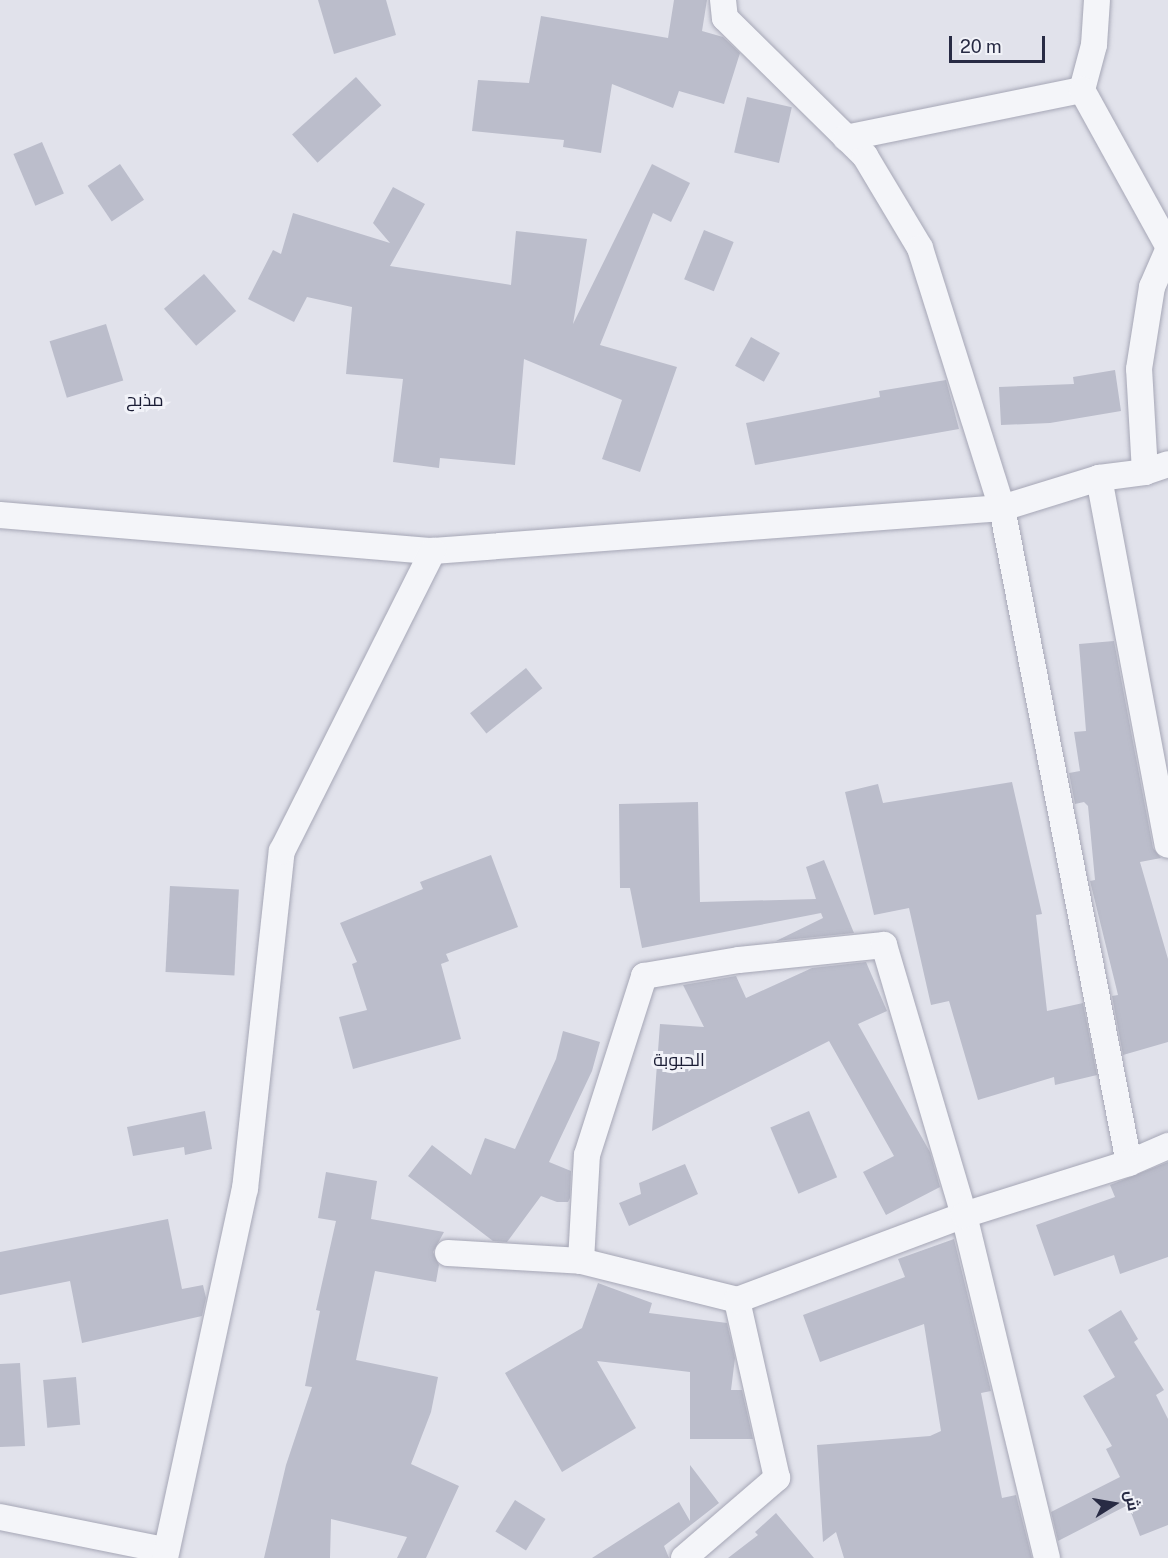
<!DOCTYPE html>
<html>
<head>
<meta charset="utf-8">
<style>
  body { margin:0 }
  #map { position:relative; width:1168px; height:1558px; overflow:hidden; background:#e1e2eb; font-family:"Public Sans",Cairo,sans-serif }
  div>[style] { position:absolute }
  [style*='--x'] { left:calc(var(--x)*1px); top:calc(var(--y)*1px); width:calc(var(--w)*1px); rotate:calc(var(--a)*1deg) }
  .building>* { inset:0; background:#bbbdcb; transform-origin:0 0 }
  .roads { filter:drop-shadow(0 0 2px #a6a7b6) drop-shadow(0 0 2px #a6a7b6) }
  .minor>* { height:26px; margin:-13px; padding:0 13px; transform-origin:13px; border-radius:13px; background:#f4f5f9 }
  span { translate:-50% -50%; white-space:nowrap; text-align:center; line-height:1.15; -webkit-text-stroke:6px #f1f2f8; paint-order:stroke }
  .neighbourhood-label { font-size:18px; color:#1a1c34 }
  .north { position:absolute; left:1084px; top:1474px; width:60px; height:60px; -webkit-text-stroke:4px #f1f2f8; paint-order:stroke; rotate:79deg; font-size:16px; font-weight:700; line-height:24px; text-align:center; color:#282b44 }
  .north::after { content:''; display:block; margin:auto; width:21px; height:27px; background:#282b44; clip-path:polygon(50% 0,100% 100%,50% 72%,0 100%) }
  .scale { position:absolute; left:949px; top:36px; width:96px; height:27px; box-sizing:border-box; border:3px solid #282b44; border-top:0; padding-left:8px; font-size:18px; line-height:21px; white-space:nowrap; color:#282b44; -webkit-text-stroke:4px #f1f2f8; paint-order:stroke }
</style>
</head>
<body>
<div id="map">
  <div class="building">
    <i style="clip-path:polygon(318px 0,386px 0,396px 35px,334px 54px)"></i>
    <i style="clip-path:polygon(674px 0,707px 0,702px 31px,723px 37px,740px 53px,724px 104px,679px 91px,673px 108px,612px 84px,601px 153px,563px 147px,564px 140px,472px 131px,478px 80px,529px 83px,541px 16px,668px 38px)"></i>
    <i style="left:356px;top:77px;width:38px;height:86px;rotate:48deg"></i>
    <i style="left:747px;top:97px;width:46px;height:57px;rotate:13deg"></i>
    <i style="left:42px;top:142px;width:56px;height:31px;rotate:67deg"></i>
    <i style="left:120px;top:164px;width:43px;height:39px;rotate:56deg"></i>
    <i style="clip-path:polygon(652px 164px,690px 183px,671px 222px,653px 213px,600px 345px,677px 367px,640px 472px,602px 459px,622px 400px,524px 359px,515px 465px,440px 458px,439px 468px,393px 462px,403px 379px,346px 374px,352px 307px,307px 297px,294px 322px,248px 299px,273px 250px,281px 254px,293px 213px,390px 243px,373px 223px,393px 187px,425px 204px,390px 266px,511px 285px,516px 231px,587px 239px,573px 324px)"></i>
    <i style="left:704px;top:230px;width:32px;height:53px;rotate:22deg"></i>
    <i style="left:204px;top:274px;width:49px;height:53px;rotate:49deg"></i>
    <i style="left:106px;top:324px;width:59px;height:59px;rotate:73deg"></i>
    <i style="left:751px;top:337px;width:33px;height:33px;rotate:29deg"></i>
    <i style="clip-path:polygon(1115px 370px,1121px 411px,1050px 423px,1001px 425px,999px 387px,1074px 384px,1073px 377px)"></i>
    <i style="clip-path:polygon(946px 380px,959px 429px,755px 465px,746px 423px,880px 397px,879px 391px)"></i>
    <i style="clip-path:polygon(1114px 641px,1153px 848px,1161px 858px,1140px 862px,1168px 959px,1168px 1042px,1123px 1055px,1112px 996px,1118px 995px,1090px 881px,1095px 880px,1088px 806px,1084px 802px,1075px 804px,1069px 773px,1080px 771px,1074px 732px,1086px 731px,1079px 644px)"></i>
    <i style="left:526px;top:668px;width:26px;height:72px;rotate:51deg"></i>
    <i style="clip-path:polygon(1012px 782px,1042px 914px,1036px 915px,1047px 1011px,1083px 1003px,1097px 1075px,1055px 1085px,1054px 1077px,978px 1100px,949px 1001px,931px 1005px,909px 908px,874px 915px,845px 792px,878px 784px,883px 803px)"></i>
    <i style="clip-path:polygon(698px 802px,700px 902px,816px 899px,806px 867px,824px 860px,854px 933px,776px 941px,823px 918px,821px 913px,642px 948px,630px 888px,620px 888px,619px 804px)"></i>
    <i style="clip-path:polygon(491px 855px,518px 927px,446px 954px,449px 961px,441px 964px,461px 1039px,353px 1069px,339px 1017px,367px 1010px,352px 964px,357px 962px,340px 923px,423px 889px,420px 882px)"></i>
    <i style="left:170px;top:886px;width:69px;height:86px;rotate:3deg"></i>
    <i style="clip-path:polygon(866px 962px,887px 1011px,858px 1024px,930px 1152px,940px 1187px,886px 1215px,863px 1172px,894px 1156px,829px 1041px,652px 1131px,660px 1024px,704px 1027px,683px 985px,736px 976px,746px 998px,812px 968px)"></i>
    <i style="clip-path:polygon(563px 1031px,600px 1042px,592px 1071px,549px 1162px,571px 1171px,570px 1198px,568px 1202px,557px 1202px,541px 1196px,507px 1242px,493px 1241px,408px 1176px,432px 1145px,471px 1175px,485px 1138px,515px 1149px,556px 1059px)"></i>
    <i style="clip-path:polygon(205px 1111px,212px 1149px,185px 1155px,184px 1147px,133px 1156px,127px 1127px)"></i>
    <i style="left:809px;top:1111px;width:72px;height:42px;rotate:67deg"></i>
    <i style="clip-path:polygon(1168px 1162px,1168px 1257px,1120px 1274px,1114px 1255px,1054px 1276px,1036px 1225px,1115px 1197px,1110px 1185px)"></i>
    <i style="clip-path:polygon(685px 1164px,698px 1194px,629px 1226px,619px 1203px,641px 1194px,639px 1183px)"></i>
    <i style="clip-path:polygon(326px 1172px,377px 1181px,371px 1219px,444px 1232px,433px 1252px,439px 1265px,436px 1282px,375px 1271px,356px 1360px,438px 1377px,431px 1412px,411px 1464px,459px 1486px,426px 1558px,397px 1558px,407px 1537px,331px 1519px,330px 1558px,264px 1558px,286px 1465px,312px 1387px,305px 1386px,320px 1311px,316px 1310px,336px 1221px,318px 1218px)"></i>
    <i style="clip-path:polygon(168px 1219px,182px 1289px,203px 1285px,206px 1298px,202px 1316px,82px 1343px,70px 1281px,0 1295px,0 1252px)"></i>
    <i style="clip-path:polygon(954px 1239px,991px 1391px,981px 1393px,1002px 1498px,1016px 1495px,1032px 1558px,844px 1558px,836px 1532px,823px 1542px,817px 1445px,930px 1436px,941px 1431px,924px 1324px,820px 1362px,803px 1315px,905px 1277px,898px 1259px)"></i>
    <i style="clip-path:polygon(598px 1283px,652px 1303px,649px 1313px,727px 1323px,735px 1358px,731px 1390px,742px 1390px,753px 1439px,690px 1439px,690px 1372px,597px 1361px,636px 1428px,562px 1472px,505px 1373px,582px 1328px)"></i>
    <i style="clip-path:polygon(1121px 1310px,1138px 1339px,1134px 1342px,1164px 1390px,1156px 1395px,1168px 1419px,1168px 1525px,1140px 1536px,1128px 1505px,1058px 1541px,1051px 1512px,1120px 1477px,1106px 1449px,1112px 1446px,1083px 1396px,1115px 1377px,1088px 1330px)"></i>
    <i style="clip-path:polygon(20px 1363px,25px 1446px,0 1447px,0 1364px)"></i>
    <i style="left:76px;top:1377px;width:48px;height:33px;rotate:85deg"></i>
    <i style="clip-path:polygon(690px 1465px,719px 1503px,664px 1546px,669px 1558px,592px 1558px,679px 1502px,690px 1521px)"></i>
    <i style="left:515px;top:1500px;width:36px;height:37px;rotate:32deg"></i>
    <i style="clip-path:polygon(776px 1513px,814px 1558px,728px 1558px,758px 1535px,755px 1532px)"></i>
  </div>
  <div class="roads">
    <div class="minor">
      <i style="--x:723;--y:0;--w:18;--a:84"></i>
      <i style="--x:725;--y:18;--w:197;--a:44.6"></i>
      <i style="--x:865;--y:156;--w:107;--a:59.1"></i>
      <i style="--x:920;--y:248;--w:273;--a:72.5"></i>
      <i style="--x:1002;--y:508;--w:667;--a:79.03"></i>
      <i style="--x:1129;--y:1163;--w:43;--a:-23.6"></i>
      <i style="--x:1082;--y:90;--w:47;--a:-75.1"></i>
      <i style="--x:1094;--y:45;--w:45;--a:-86.2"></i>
      <i style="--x:846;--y:138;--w:241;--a:-11.5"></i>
      <i style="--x:1082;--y:90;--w:178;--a:61.1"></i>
      <i style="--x:1145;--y:472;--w:103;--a:-93.3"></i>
      <i style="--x:1139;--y:369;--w:83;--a:-81"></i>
      <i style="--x:1152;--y:287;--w:40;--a:-66.6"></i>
      <i style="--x:1099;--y:478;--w:373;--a:79.4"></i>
      <i style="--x:0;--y:515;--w:434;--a:4.8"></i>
      <i style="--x:433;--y:551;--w:571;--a:-4.32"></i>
      <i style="--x:1002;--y:508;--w:102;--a:-17.2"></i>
      <i style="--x:1099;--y:478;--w:46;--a:-7.4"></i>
      <i style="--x:1145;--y:472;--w:24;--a:-19"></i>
      <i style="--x:448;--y:1253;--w:133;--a:3.4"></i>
      <i style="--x:581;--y:1261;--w:161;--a:14"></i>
      <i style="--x:581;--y:1261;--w:106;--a:-86.8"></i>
      <i style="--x:587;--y:1155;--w:188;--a:-72.3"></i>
      <i style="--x:644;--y:976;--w:96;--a:-9.6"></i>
      <i style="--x:739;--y:960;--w:146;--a:-5.9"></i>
      <i style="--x:884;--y:945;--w:282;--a:73.5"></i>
      <i style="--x:964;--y:1215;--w:353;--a:76.4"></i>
      <i style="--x:0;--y:1517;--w:167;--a:11.4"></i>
      <i style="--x:165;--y:1558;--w:378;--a:-77.8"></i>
      <i style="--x:245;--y:1189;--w:340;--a:-83.8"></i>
      <i style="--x:282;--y:851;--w:336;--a:-63.3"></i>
      <i style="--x:684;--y:1558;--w:123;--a:-40.7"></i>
      <i style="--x:777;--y:1478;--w:182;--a:-102.7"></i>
      <i style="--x:737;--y:1300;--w:242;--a:-20.5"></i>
      <i style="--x:964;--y:1215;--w:173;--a:-17.5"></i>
    </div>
  </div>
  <div class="neighbourhood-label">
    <span style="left:145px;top:400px">مذبح</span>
    <span style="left:679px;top:1060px">الحبوبة</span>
  </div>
  <div class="north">ش</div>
  <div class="scale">20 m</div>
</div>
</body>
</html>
